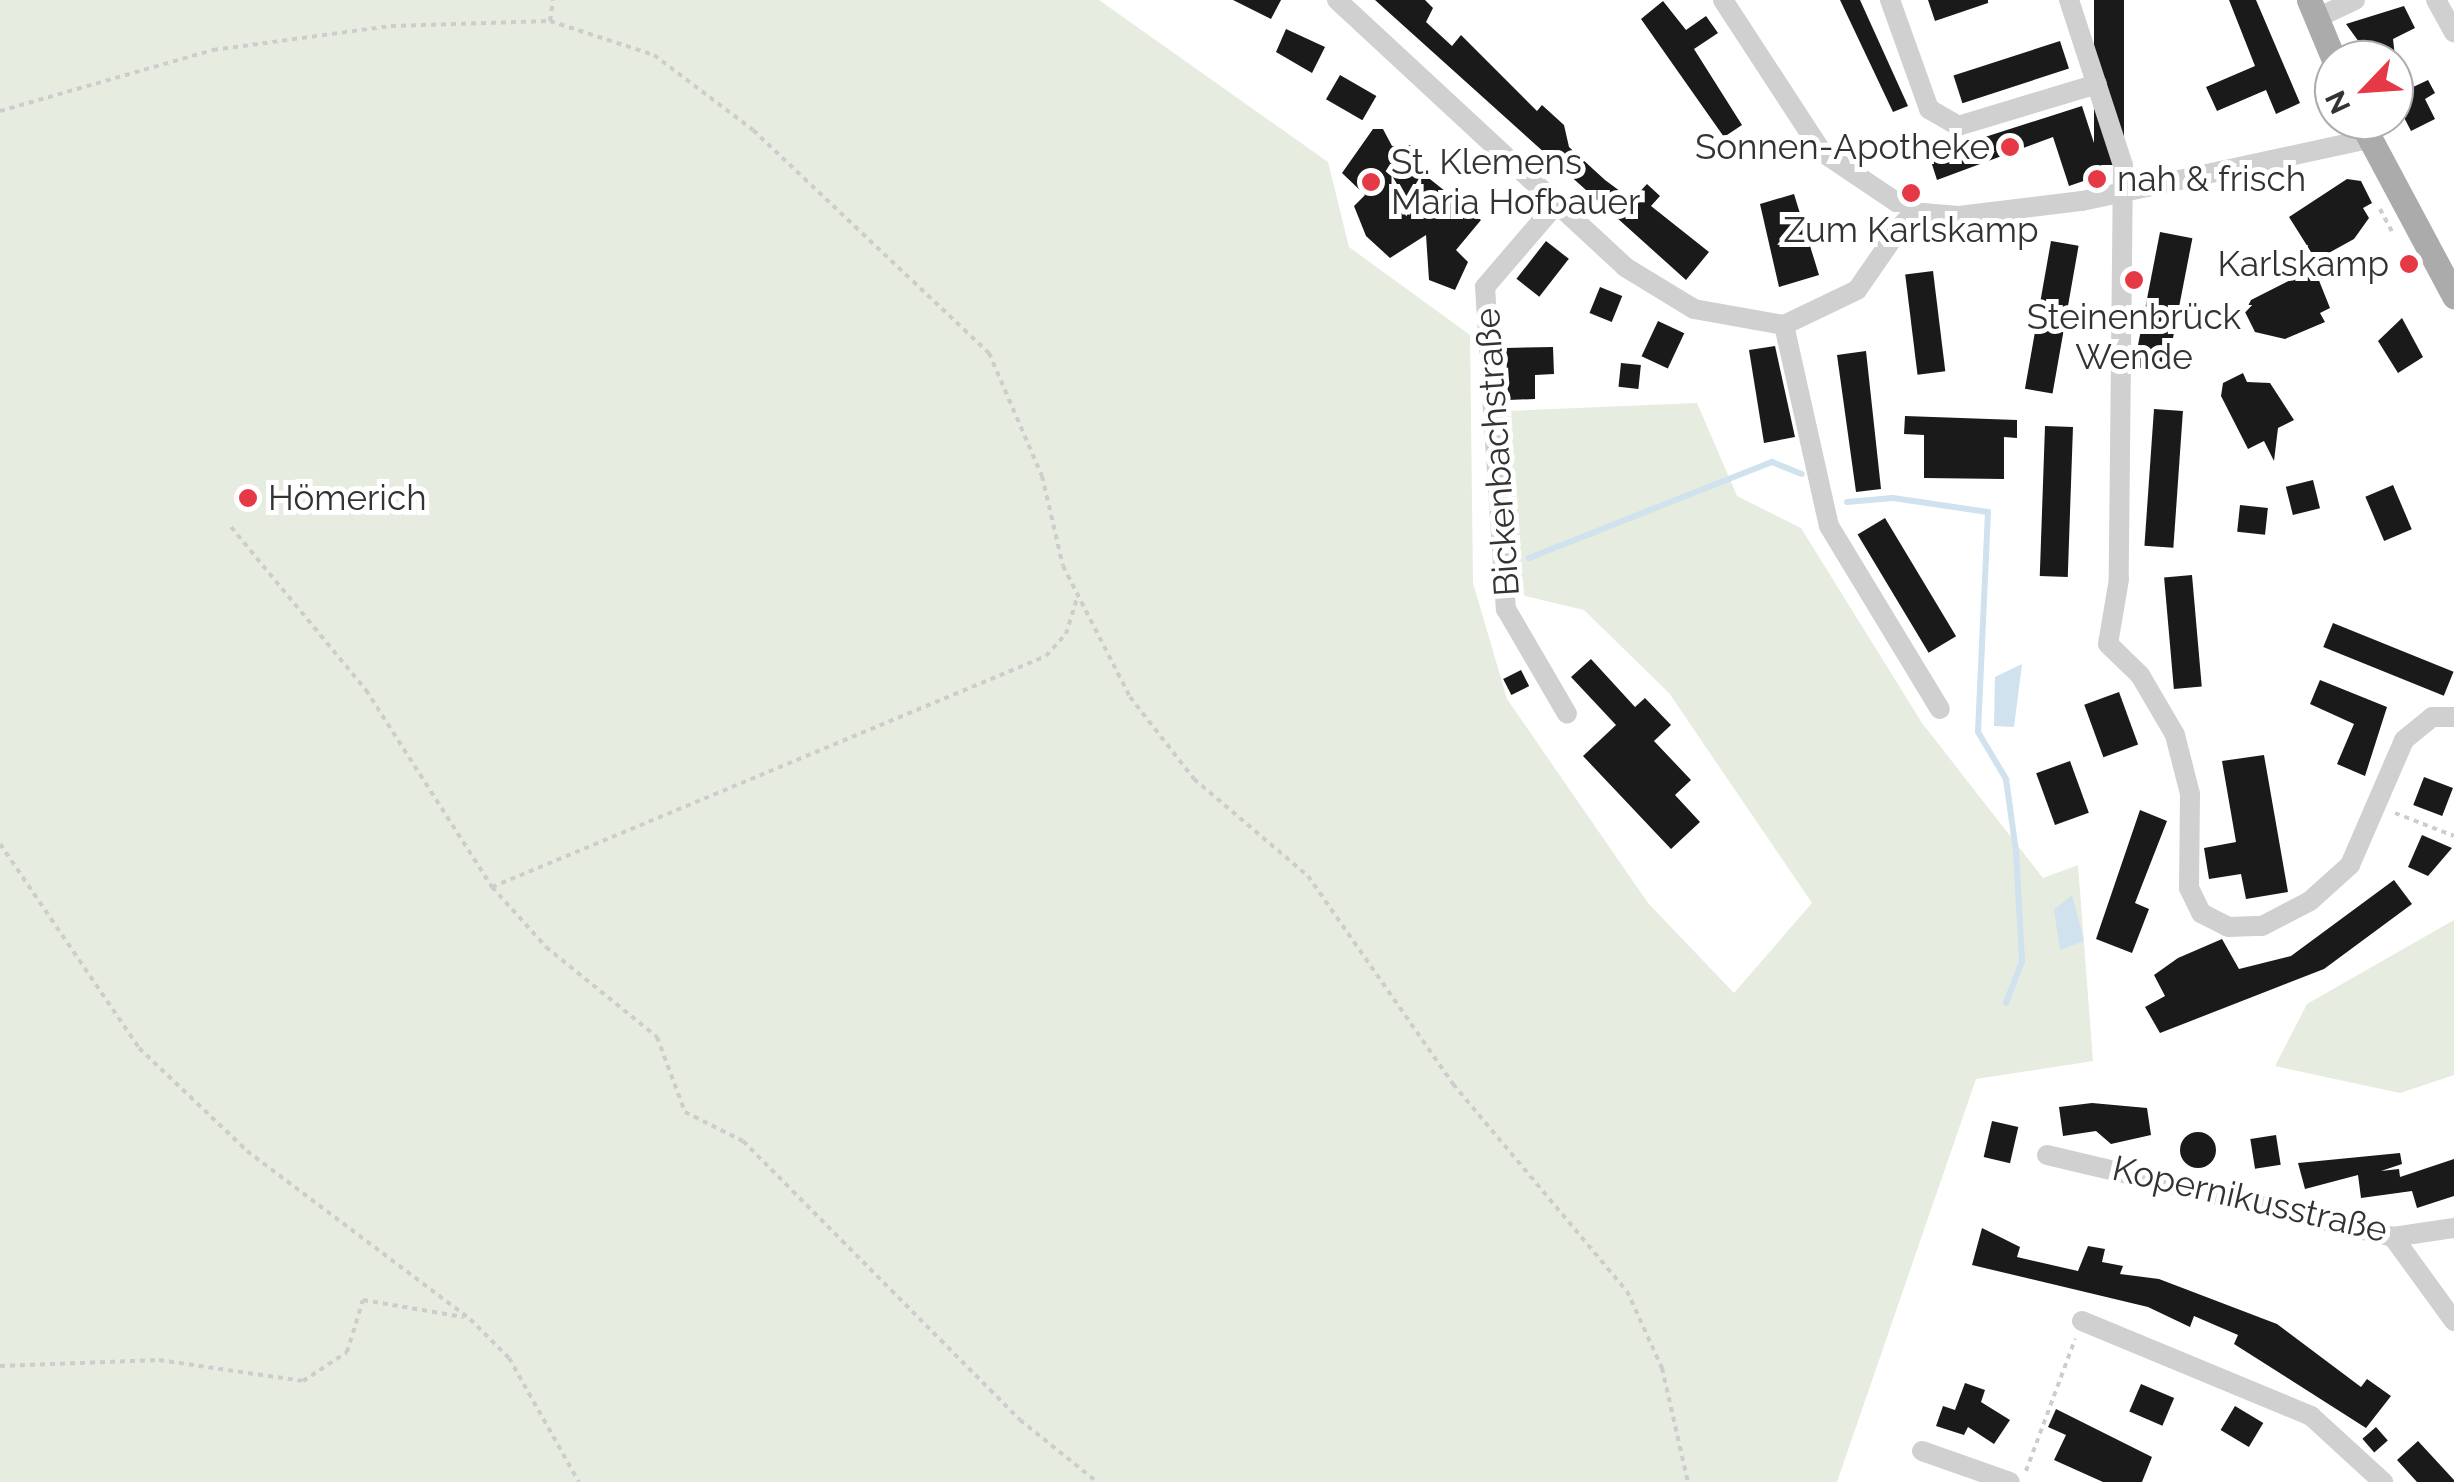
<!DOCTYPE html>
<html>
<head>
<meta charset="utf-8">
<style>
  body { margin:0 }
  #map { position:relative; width:2454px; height:1482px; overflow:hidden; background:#fff; font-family:Raleway,sans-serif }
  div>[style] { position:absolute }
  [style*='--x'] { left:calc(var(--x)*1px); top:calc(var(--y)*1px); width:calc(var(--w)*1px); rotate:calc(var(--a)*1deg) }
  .green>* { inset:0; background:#e6ecdf }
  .water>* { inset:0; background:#cfe2ee }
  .stream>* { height:6px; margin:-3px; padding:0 3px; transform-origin:3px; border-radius:3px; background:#cfe2ee }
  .building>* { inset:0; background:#1a1a1a; transform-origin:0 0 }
  .round { border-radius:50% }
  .path>* { height:4px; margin-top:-2px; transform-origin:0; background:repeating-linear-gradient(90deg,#cdcdcd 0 5px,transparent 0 10px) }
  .minor>* { height:20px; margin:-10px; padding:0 10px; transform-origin:10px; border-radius:10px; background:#d0d0d0 }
  .major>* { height:25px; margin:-12.5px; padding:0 12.5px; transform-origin:12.5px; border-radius:12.5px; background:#ababab }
  .dots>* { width:28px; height:28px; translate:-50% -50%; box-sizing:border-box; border:5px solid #fff; border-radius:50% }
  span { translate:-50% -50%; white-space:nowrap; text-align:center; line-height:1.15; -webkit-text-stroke:10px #fff; paint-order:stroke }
  .poi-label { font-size:35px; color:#333 }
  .right { translate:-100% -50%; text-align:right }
  .left { translate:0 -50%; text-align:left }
  .street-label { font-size:35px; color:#333 }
  .north { position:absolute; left:2314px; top:40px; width:100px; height:100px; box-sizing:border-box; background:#fff; border:2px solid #adadad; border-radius:50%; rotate:245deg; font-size:28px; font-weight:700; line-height:40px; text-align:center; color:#333 }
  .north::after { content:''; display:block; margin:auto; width:35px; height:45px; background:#e63946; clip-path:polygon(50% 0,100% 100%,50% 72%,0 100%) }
</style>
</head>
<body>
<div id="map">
  <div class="green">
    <i style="clip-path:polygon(0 0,1099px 0,1328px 162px,1349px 247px,1470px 335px,1473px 583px,1507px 699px,1648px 903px,1734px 993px,1812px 903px,1669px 693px,1584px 610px,1517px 594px,1507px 411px,1697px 403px,1737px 496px,1801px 528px,1922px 723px,2043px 878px,2078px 865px,2093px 1061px,1976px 1079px,1837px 1482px,0 1482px)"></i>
    <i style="clip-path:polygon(2454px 920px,2454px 1075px,2400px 1093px,2275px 1066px,2307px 1004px)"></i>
  </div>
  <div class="water">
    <i style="clip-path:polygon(2022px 664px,2014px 727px,1994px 726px,1995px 677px)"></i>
    <i style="clip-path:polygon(2072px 895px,2084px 941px,2060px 950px,2054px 910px)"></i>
  </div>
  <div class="stream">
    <i style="--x:1847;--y:502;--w:46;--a:-5"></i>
    <i style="--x:1893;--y:498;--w:96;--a:8.4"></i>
    <i style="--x:1988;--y:512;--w:220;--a:92.6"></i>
    <i style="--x:1978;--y:732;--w:55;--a:59.2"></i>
    <i style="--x:2006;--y:779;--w:73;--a:82.1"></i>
    <i style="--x:2016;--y:851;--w:110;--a:86.9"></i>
    <i style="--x:2022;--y:961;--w:45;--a:110.9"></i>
    <i style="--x:1529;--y:558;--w:261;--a:-21.6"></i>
    <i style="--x:1772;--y:462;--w:32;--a:22"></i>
  </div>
  <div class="building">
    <i style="clip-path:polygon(1233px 0,1281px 0,1271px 19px)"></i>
    <i style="clip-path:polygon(1375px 0,1425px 0,1433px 8px,1426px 22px,1452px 46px,1461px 35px,1537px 111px,1542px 105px,1564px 125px,1569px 147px,1605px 180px,1632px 200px,1647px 184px,1660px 196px,1651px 206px,1709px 252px,1686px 280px)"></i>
    <i style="clip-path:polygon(1840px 0,1860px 0,1908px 106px,1893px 112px)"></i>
    <i style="clip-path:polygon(1928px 0,1988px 0,1988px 3px,1935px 21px)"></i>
    <i style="left:2094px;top:0;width:30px;height:165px"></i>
    <i style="clip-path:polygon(2229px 0,2256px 0,2300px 103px,2276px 114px,2266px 90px,2217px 111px,2206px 87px,2255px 66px)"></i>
    <i style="clip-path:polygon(1663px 1px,1686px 30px,1706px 16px,1718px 33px,1694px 49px,1742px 125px,1724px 137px,1641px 19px)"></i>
    <i style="clip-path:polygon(2404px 6px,2415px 28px,2393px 39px,2395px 56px,2411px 88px,2428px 80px,2435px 93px,2425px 99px,2435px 119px,2411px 131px,2394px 98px,2394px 57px,2372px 60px,2346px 24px)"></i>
    <i style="clip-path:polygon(1286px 29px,1325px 47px,1312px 73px,1276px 52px)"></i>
    <i style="left:2060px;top:41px;width:29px;height:112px;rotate:72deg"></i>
    <i style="left:1340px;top:75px;width:42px;height:28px;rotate:30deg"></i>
    <i style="clip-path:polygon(2082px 106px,2104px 174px,2069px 186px,2053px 137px,1937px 180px,1929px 155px)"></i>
    <i style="clip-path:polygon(1373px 129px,1383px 129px,1392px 146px,1410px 145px,1419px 153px,1410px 163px,1481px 220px,1456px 250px,1468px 262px,1455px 290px,1429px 280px,1426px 235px,1390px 258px,1366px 236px,1354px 206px,1365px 195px,1342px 173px)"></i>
    <i style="clip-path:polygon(2347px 179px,2361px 181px,2372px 203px,2363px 208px,2369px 218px,2354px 239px,2316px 260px,2289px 217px)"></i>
    <i style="clip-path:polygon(1794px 194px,1819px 275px,1779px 287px,1760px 204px)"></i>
    <i style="left:2160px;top:232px;width:33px;height:137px;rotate:11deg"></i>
    <i style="left:1546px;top:241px;width:29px;height:48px;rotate:38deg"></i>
    <i style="left:2051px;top:241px;width:28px;height:150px;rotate:10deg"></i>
    <i style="clip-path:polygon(2314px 268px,2330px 308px,2320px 313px,2325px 322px,2285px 339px,2255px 332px,2245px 312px,2251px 300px)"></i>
    <i style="left:1933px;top:271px;width:101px;height:28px;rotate:83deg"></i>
    <i style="left:1600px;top:287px;width:24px;height:28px;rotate:22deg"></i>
    <i style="clip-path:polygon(2402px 318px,2423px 357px,2398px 373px,2378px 341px)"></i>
    <i style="left:1658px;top:321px;width:29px;height:39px;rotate:25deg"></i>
    <i style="clip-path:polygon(1775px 346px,1795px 437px,1764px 443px,1749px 350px)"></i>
    <i style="clip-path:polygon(1553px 347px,1554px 374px,1535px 375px,1535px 399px,1508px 400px,1506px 348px)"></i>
    <i style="clip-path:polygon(1866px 351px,1881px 489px,1856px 492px,1837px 355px)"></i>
    <i style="left:1621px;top:363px;width:20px;height:24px;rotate:6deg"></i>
    <i style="clip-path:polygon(2243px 373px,2247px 382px,2270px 383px,2294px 420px,2278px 428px,2274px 461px,2264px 441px,2248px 449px,2221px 396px,2223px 383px)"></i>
    <i style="left:2154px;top:409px;width:29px;height:137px;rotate:4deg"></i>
    <i style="clip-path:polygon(1905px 416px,2017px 420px,2017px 438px,2004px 437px,2004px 479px,1924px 478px,1924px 435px,1904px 434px)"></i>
    <i style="left:2045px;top:426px;width:28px;height:150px;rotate:2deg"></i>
    <i style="left:2313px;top:480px;width:29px;height:28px;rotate:76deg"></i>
    <i style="left:2393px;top:485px;width:48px;height:30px;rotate:67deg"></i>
    <i style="left:2240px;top:505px;width:28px;height:27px;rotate:6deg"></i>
    <i style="left:1885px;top:518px;width:138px;height:32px;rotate:59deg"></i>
    <i style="left:2192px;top:575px;width:112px;height:28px;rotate:85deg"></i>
    <i style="left:2333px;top:623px;width:130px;height:26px;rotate:22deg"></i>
    <i style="clip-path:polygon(1591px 659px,1635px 707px,1645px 698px,1671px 725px,1654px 741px,1691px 780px,1675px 795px,1700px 822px,1671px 849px,1583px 756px,1616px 725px,1571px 677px)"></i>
    <i style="left:1521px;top:670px;width:18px;height:20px;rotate:63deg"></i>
    <i style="clip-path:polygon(2320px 680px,2387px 707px,2365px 776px,2337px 764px,2354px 724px,2310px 704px)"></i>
    <i style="left:2119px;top:692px;width:56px;height:37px;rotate:70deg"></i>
    <i style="clip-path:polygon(2264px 755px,2288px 892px,2246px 899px,2241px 874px,2209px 879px,2204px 848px,2236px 842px,2222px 761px)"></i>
    <i style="left:2070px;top:761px;width:55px;height:36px;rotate:70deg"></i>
    <i style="left:2424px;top:777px;width:31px;height:30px;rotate:21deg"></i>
    <i style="clip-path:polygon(2140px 810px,2167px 821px,2135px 903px,2149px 909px,2132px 953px,2096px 939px)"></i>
    <i style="clip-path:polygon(2422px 835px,2452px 848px,2428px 876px,2408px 867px)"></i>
    <i style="clip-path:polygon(2394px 880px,2412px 904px,2324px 969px,2160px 1033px,2145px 1007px,2165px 996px,2154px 975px,2178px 958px,2222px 939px,2239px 969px,2291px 956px)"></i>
    <i style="clip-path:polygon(2092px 1103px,2147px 1108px,2151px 1135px,2111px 1144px,2096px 1131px,2063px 1136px,2059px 1107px)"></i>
    <i style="left:1992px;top:1121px;width:27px;height:37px;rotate:13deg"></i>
    <i class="round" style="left:2180px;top:1132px;width:36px;height:36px"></i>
    <i style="left:2276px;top:1135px;width:30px;height:26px;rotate:81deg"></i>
    <i style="clip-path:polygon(2400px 1153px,2402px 1164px,2381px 1171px,2399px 1169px,2400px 1177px,2454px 1159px,2454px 1196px,2417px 1208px,2412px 1191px,2361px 1198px,2358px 1175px,2305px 1189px,2298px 1163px)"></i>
    <i style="clip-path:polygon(1982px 1228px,2020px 1247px,2017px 1257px,2078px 1271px,2088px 1246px,2105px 1249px,2102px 1262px,2123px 1266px,2120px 1274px,2159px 1279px,2277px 1324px,2361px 1387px,2367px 1379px,2391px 1396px,2366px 1428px,2234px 1344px,2238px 1335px,2194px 1316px,2190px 1327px,2148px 1307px,1972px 1265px)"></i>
    <i style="clip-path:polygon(1965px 1383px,1985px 1390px,1981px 1402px,2010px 1420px,1994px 1444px,1968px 1427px,1964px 1435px,1936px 1426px,1943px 1406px,1955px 1410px)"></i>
    <i style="left:2141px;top:1384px;width:36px;height:30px;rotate:23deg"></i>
    <i style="left:2235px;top:1406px;width:33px;height:28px;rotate:31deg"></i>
    <i style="clip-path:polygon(2056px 1409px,2152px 1457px,2142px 1482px,2103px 1482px,2054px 1460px,2066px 1435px,2048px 1427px)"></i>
    <i style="left:2376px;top:1427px;width:18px;height:18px;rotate:49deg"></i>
    <i style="clip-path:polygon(2418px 1441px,2454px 1480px,2454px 1482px,2417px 1482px,2397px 1460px)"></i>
  </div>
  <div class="path">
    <i style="--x:550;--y:21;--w:21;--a:-82"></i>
    <i style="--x:0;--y:111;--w:222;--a:-16"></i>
    <i style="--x:213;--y:50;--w:180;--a:-7.7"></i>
    <i style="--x:391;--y:26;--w:159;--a:-1.8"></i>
    <i style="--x:550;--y:21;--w:109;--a:18.1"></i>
    <i style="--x:654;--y:55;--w:124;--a:37.1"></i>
    <i style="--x:753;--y:130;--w:325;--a:43.4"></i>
    <i style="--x:989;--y:353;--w:134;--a:66.7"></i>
    <i style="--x:1042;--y:476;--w:92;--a:76.9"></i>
    <i style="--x:1063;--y:566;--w:147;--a:62.9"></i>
    <i style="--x:1130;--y:697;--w:104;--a:52"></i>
    <i style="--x:1194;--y:779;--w:150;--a:40.4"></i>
    <i style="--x:1308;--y:876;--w:254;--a:55.1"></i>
    <i style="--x:1453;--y:1084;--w:270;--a:50"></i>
    <i style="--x:1627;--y:1291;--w:85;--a:65.6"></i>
    <i style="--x:1662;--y:1368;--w:117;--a:77.2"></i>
    <i style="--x:2380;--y:209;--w:26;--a:62"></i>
    <i style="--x:231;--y:527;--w:212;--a:50.4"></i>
    <i style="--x:366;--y:690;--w:234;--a:57.4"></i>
    <i style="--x:492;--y:887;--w:81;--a:48"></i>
    <i style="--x:546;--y:947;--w:143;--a:39"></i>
    <i style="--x:657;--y:1037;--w:80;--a:69.5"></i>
    <i style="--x:685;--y:1112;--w:65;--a:26.6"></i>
    <i style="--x:743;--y:1141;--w:393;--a:45.2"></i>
    <i style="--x:1020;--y:1420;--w:99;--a:38.8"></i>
    <i style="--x:2395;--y:813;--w:63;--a:21.3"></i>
    <i style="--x:0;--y:844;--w:247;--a:55.7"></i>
    <i style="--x:139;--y:1048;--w:149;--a:43.6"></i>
    <i style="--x:247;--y:1151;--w:279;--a:37"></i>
    <i style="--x:470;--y:1319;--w:55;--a:45"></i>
    <i style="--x:509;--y:1358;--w:142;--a:60.6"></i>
    <i style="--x:492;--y:887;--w:600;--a:-22.63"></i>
    <i style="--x:1046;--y:656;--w:30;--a:-48"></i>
    <i style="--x:1066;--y:634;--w:39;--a:-73"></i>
    <i style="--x:0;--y:1366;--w:159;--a:-2.2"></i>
    <i style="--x:159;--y:1360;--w:146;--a:8.3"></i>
    <i style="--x:303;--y:1381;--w:53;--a:-33.4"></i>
    <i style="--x:347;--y:1352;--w:54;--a:-72.9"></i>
    <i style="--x:363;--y:1300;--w:102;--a:9.6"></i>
    <i style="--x:2026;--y:1471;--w:141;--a:-69.6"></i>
  </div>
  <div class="minor">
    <i style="--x:1337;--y:0;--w:393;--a:42.8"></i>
    <i style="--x:1625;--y:267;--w:81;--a:31.3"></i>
    <i style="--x:1694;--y:309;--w:91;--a:10.1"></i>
    <i style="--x:1784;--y:325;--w:81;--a:-25.6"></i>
    <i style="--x:1857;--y:290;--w:95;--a:-55.3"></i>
    <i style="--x:1723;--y:0;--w:181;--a:56.9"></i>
    <i style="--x:1822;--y:152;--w:107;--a:34"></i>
    <i style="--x:1911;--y:212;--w:48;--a:4.8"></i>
    <i style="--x:1959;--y:216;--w:124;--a:-7"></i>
    <i style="--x:2082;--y:201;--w:293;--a:-12.2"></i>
    <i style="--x:1890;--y:0;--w:116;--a:70.3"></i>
    <i style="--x:1929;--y:109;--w:34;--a:30"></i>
    <i style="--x:1958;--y:126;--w:145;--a:-16.8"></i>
    <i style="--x:2069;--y:0;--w:174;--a:71.9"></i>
    <i style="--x:2123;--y:165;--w:414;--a:90.6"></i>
    <i style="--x:2119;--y:579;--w:66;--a:99.6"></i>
    <i style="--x:2108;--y:644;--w:45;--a:44.1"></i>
    <i style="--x:2140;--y:675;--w:69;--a:59.7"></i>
    <i style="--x:2175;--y:735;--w:61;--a:75.7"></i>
    <i style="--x:2190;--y:794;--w:94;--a:90.6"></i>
    <i style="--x:2189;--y:888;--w:28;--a:64"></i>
    <i style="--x:2201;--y:913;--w:30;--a:27"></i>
    <i style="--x:2228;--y:927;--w:34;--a:-2"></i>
    <i style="--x:2262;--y:926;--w:54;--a:-27.5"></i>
    <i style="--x:2310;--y:901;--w:54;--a:-42"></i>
    <i style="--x:2350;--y:865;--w:136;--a:-66.6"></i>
    <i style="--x:2404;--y:740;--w:36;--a:-39"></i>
    <i style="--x:2432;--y:717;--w:22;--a:0"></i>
    <i style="--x:2436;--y:0;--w:37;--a:61"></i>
    <i style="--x:2317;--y:18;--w:42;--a:-25.3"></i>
    <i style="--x:1558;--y:202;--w:112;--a:130.7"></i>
    <i style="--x:1485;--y:287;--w:323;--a:86.3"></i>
    <i style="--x:1506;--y:609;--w:121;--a:59.8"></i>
    <i style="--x:1784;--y:325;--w:206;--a:77.4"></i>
    <i style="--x:1829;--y:526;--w:214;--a:58.8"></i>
    <i style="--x:2047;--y:1155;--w:356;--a:13.3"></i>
    <i style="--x:2393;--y:1237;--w:62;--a:-8.4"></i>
    <i style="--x:2393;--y:1237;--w:104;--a:54"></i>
    <i style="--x:2082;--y:1321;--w:248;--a:22.5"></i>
    <i style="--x:2311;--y:1416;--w:98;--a:42.5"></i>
    <i style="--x:1922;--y:1451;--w:93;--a:19.4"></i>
  </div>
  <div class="major">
    <i style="--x:2309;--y:0;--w:65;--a:67.4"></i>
    <i style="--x:2360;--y:120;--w:200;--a:61.9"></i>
  </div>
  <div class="dots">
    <i style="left:2010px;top:147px;background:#e63946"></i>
    <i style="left:2097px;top:179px;background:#e63946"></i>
    <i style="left:1371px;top:182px;background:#e63946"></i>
    <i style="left:1911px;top:193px;background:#e63946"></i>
    <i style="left:2409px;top:264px;background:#e63946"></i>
    <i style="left:2134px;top:280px;background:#e63946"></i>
    <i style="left:248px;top:498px;background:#e63946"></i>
  </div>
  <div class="poi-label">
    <span class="right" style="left:1990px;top:147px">Sonnen-Apotheke</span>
    <span class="left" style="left:1391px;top:182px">St. Klemens<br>Maria Hofbauer</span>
    <span class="left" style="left:2117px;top:179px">nah &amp; frisch</span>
    <span style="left:1911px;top:230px">Zum Karlskamp</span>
    <span class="right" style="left:2389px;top:264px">Karlskamp</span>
    <span style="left:2134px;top:337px">Steinenbrück<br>Wende</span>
    <span class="left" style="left:268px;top:498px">Hömerich</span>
  </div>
  <div class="street-label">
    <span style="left:1497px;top:452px;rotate:-94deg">Bickenbachstraße</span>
    <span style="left:2250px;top:1199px;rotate:13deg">Kopernikusstraße</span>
  </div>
  <div class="north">N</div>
</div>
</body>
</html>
